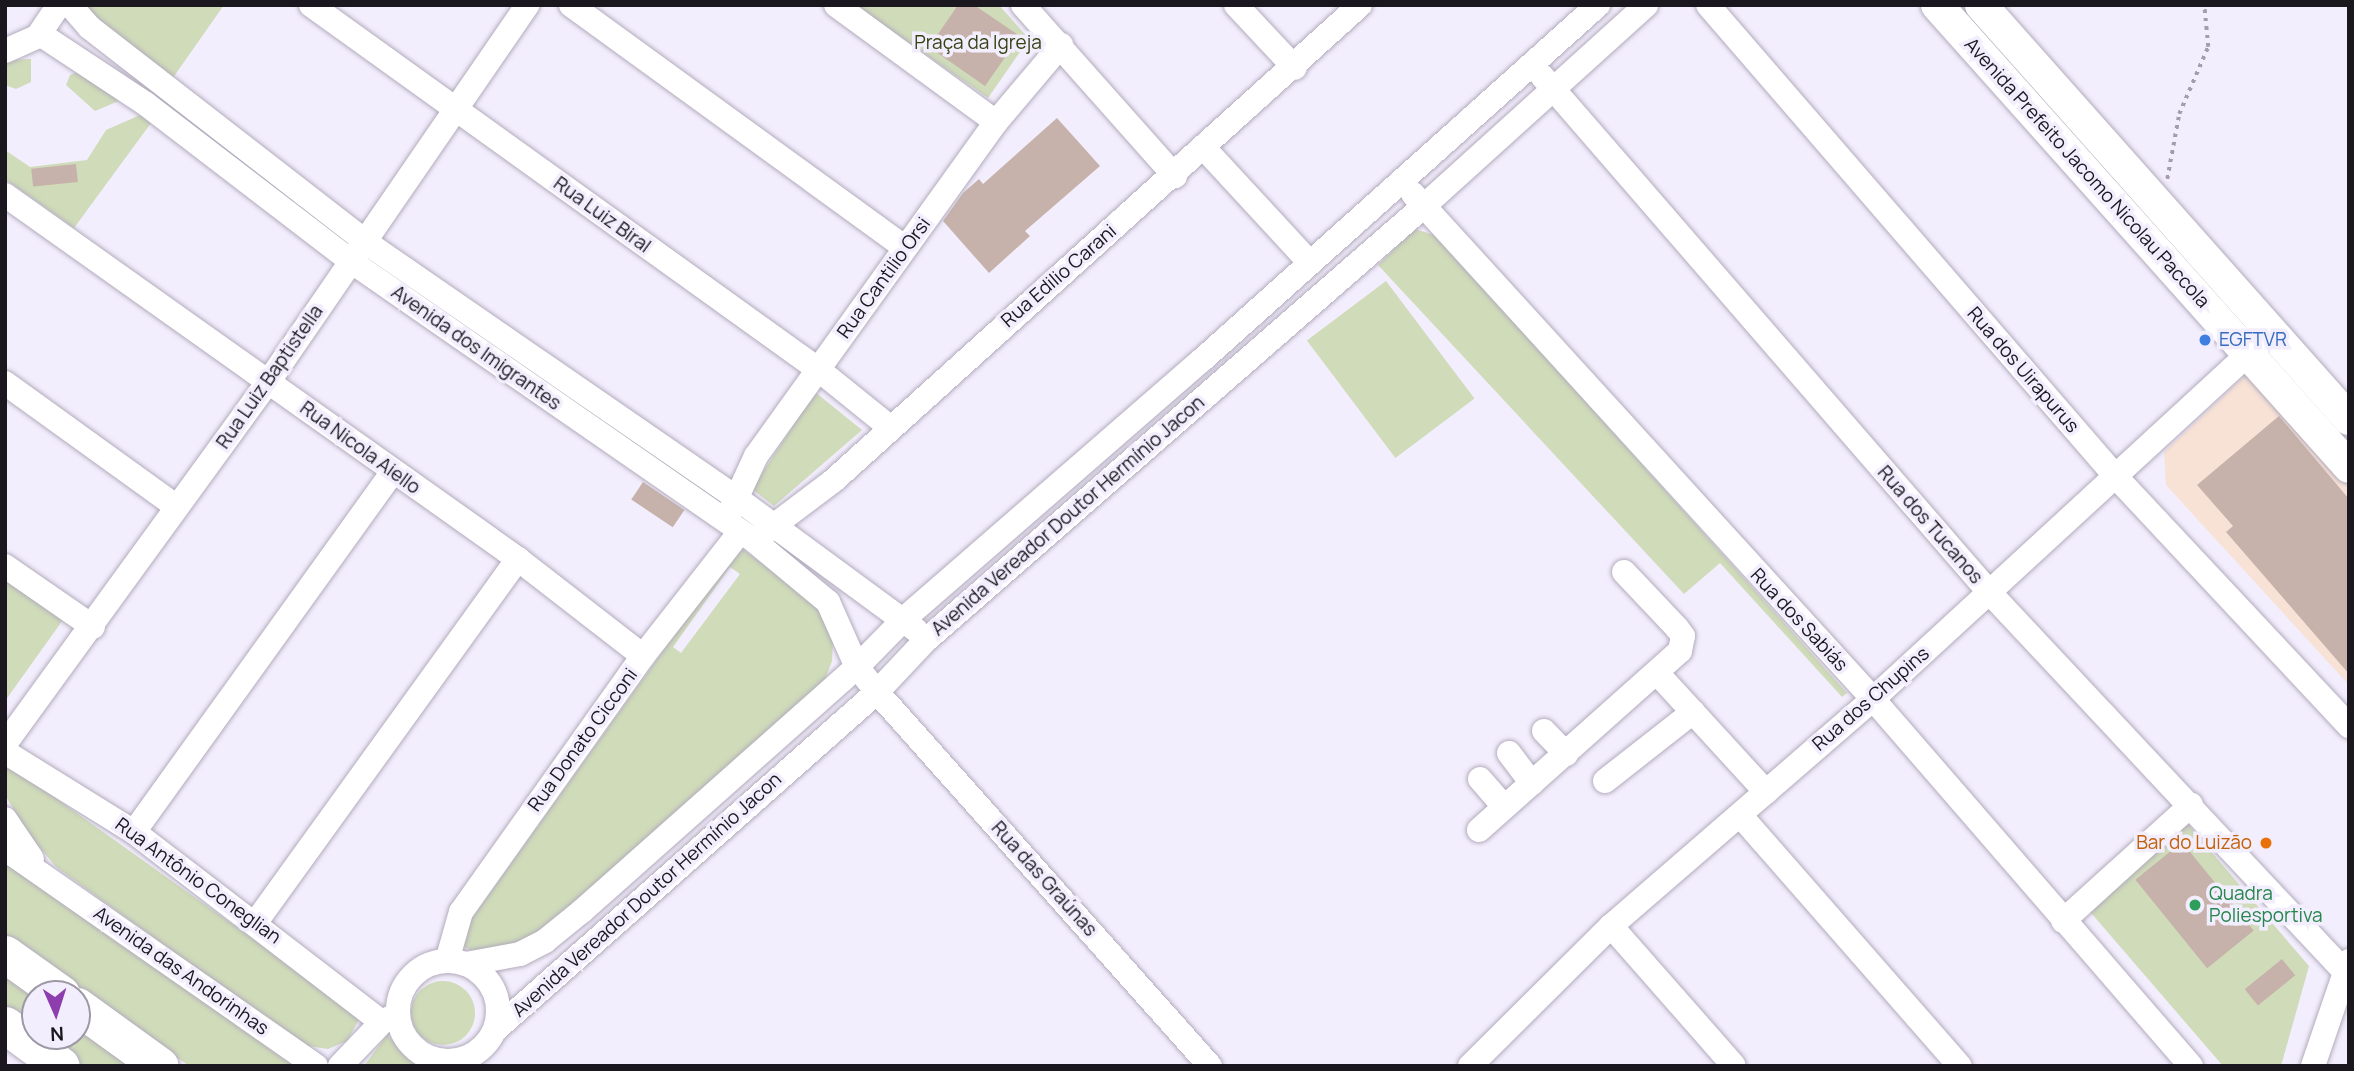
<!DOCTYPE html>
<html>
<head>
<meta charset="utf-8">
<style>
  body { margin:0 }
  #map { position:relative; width:2354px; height:1071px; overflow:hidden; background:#f3eefd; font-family:Manrope,sans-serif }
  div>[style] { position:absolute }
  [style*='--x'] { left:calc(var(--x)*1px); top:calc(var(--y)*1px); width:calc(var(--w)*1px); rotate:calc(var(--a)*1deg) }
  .education>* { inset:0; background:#f8e2d6 }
  .green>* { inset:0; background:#cfdbb9; transform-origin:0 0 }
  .round { border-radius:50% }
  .building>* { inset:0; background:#c6b2aa; transform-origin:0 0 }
  .path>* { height:3.5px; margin-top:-1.75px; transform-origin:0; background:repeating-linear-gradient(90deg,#a29eaa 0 3.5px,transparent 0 8.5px) }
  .roads { filter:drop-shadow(0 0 2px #b2abbc) drop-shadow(0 0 2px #b2abbc) }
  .minor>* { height:24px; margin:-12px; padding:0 12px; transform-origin:12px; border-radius:12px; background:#fff }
  .minor>.ring { margin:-12px; padding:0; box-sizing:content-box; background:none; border:24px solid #fff; border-radius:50% }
  .major>* { height:32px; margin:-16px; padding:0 16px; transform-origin:16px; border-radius:16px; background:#fff }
  .highway>* { height:37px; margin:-18.5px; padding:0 18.5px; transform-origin:18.5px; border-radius:18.5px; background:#fff }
  .dots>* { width:19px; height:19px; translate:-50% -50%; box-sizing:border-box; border:4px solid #f3eefd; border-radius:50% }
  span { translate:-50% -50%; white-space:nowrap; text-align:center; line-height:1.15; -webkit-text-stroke:7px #f3eefd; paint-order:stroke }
  .park-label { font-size:19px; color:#344211 }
  .street-label { font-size:19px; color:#1a171e }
  .shop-label { font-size:19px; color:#366cbe }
  .left { translate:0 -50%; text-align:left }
  .food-label { font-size:19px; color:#c56008 }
  .right { translate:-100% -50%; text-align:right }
  .leisure-label { font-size:19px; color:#27864d }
  .frame { position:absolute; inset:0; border:7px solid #1a171e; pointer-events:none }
  .north { position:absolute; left:21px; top:980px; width:70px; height:70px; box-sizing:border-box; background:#f3eefd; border:2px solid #9c98a4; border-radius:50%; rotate:177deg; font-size:19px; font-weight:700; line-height:28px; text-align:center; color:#1a171e }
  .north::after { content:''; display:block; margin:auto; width:24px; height:32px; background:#8d3dad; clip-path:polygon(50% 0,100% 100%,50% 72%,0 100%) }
</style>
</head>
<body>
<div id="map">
  <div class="education">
    <i style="clip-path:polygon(2248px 373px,2260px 376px,2349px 485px,2349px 685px,2166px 485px,2164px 452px)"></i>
  </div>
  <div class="green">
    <i style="clip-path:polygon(83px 5px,224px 5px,170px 82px)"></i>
    <i style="clip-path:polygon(855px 5px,999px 5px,1029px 39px,988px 98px)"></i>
    <i style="clip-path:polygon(31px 59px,31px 82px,16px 89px,5px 85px,5px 60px)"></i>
    <i style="clip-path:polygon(80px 71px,121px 100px,95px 111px,66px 85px,70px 75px)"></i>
    <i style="clip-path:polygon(140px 115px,151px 123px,74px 228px,5px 179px,5px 150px,30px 167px,87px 160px,106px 130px)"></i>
    <i style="clip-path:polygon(1415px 229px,1437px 236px,1847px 693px,1842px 697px,1720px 563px,1684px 594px,1378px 265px)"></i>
    <i style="left:1386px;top:281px;width:147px;height:99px;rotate:53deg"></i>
    <i style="clip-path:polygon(815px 392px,862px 430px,774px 506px,752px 489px)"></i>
    <i style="clip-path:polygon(evenodd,738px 546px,813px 600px,826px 618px,833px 639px,832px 661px,824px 682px,573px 911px,519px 944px,472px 951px,463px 946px,462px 932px,738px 546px,730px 567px,740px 574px,681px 653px,673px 647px,730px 567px)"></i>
    <i style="clip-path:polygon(5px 576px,65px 617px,5px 701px)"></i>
    <i style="clip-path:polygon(5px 762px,361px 1016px,347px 1041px,328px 1049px,302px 1045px,56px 867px,27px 832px,5px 795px)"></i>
    <i style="clip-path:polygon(2184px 820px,2309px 966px,2281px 1066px,2223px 1066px,2086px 907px)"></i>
    <i style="clip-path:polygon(5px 861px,294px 1066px,189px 1066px,5px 934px)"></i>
    <i style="clip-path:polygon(5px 975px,35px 996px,35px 1036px,77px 1036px,77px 1026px,132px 1066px,72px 1066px,5px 1018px)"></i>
    <i class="round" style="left:411px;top:981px;width:64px;height:64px"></i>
    <i style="clip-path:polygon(387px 1035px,407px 1053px,431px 1065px,364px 1066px)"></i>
  </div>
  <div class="building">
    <i style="clip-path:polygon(958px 5px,974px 5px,1020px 36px,985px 86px,929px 47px)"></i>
    <i style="clip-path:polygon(1057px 118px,1100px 166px,1025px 231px,1030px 236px,989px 273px,943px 221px,963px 193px,979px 179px,983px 184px)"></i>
    <i style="left:76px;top:164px;width:18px;height:45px;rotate:84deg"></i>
    <i style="clip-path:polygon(2279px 416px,2349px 499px,2349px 674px,2226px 532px,2233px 526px,2197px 485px)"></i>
    <i style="left:643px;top:482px;width:50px;height:21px;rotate:34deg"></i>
    <i style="left:2182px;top:842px;width:114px;height:60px;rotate:51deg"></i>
    <i style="left:2282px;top:959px;width:21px;height:48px;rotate:51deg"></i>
  </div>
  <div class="path">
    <i style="--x:2167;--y:179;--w:66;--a:-79.5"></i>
    <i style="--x:2179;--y:114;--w:73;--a:-66.6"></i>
    <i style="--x:2208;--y:47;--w:42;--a:-95.4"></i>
  </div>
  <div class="roads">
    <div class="minor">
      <i style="--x:70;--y:5;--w:29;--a:49"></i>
      <i style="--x:89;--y:27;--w:352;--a:37.8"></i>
      <i style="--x:367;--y:243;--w:447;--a:34.6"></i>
      <i style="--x:735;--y:497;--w:225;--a:36.3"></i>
      <i style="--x:311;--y:5;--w:626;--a:35.7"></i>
      <i style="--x:819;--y:370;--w:92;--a:38.9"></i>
      <i style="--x:571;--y:5;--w:413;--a:36"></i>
      <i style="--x:836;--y:5;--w:198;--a:36.2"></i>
      <i style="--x:1023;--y:5;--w:229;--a:48.4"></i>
      <i style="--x:1236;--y:5;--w:86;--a:46.9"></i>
      <i style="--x:1708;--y:5;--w:625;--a:49.15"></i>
      <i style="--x:2117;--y:478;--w:340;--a:46.9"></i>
      <i style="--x:40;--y:34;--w:127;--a:33.4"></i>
      <i style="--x:146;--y:104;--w:260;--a:37.5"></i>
      <i style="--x:352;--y:262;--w:487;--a:34.7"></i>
      <i style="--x:752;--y:539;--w:99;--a:39.7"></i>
      <i style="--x:828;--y:602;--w:71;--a:66"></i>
      <i style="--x:857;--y:667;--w:32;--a:51"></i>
      <i style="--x:877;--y:692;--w:501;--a:48.32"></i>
      <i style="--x:5;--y:51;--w:36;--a:-24"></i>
      <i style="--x:38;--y:36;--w:37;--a:-56"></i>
      <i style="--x:1542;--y:76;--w:684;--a:49.09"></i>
      <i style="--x:1990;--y:593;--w:519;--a:46.87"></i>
      <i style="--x:1203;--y:147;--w:156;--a:47.3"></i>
      <i style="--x:1413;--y:194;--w:683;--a:47.67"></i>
      <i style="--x:1873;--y:699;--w:486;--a:49.1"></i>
      <i style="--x:5;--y:195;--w:629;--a:35.36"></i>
      <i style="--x:518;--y:559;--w:158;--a:37.8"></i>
      <i style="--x:5;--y:383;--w:212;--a:35.8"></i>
      <i style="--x:730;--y:512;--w:62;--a:-65.1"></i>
      <i style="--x:756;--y:456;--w:411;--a:-54.3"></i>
      <i style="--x:996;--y:122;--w:101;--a:-49.8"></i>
      <i style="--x:764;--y:533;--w:86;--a:-37"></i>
      <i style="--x:833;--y:481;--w:710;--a:-42.09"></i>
      <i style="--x:5;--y:566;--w:107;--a:34.7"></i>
      <i style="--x:1658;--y:674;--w:160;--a:47.5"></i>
      <i style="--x:1544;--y:731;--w:32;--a:46"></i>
      <i style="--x:5;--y:744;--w:449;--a:-54"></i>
      <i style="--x:269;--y:381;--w:456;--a:-55.5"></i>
      <i style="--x:5;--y:752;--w:152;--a:31.8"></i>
      <i style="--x:134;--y:832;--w:312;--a:37.5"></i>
      <i style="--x:1509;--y:753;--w:38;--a:53"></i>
      <i style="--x:1480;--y:779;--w:37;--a:49"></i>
      <i style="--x:1605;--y:781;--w:112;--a:-38.1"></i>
      <i style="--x:1740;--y:815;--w:334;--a:48.8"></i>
      <i style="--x:5;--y:819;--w:48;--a:56"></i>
      <i style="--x:1479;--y:830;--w:269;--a:-41.7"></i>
      <i style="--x:1680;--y:651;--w:15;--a:-79"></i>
      <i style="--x:1683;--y:636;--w:10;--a:-127"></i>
      <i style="--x:1677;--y:628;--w:77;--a:-133.4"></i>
      <i style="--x:134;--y:832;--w:442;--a:-54.3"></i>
      <i style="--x:5;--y:849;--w:379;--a:34.9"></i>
      <i style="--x:2063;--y:921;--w:173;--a:-42.2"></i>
      <i style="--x:256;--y:922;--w:448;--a:-54.2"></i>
      <i style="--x:1611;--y:926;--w:186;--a:48.7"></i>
      <i style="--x:447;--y:961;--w:51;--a:-74.1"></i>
      <i style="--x:461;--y:912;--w:314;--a:-54.6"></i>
      <i style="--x:643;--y:656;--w:157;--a:-52"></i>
      <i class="ring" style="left:398px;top:961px;width:76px;height:76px"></i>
      <i style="--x:466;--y:964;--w:55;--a:-10.5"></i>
      <i style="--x:520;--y:954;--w:28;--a:-27"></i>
      <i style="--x:545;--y:941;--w:48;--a:-39"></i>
      <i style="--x:582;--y:911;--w:368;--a:-41.6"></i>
      <i style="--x:857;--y:667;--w:69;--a:-45.6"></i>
      <i style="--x:905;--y:618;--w:393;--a:-41"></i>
      <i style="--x:1202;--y:360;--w:532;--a:-41.88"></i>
      <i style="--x:495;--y:1030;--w:510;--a:-41.5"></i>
      <i style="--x:877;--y:692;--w:71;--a:-46.7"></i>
      <i style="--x:926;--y:640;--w:662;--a:-41.08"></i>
      <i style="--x:1425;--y:205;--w:298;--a:-42.1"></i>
      <i style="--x:340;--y:1066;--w:61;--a:-46.3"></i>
      <i style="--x:382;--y:1022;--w:16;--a:-27"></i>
      <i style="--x:1470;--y:1066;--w:199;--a:-44.8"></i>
      <i style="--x:1611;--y:926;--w:347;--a:-40.9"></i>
      <i style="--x:1873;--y:699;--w:542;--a:-42.61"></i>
      <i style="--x:2313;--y:1066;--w:111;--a:-71.1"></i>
    </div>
    <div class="major">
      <i style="--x:1937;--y:5;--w:619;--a:48.27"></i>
      <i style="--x:1981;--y:5;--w:554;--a:48.37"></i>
    </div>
    <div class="highway">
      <i style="--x:5;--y:954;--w:69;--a:35.5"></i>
      <i style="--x:77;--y:1006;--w:102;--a:35.9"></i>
      <i style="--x:5;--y:1025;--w:69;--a:36.2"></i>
    </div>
  </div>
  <div class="dots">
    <i style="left:2205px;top:340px;background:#3f7fe0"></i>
    <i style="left:2266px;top:843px;background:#e8710a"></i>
    <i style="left:2195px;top:905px;background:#2e9e5b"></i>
  </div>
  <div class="park-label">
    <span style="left:978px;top:43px">Praça da Igreja</span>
  </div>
  <div class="street-label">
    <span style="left:2087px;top:173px;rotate:48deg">Avenida Prefeito Jacomo Nicolau Paccola</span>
    <span style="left:602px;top:215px;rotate:36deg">Rua Luiz Biral</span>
    <span style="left:1059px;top:276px;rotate:-41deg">Rua Edilio Carani</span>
    <span style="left:884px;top:278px;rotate:-54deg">Rua Cantilio Orsi</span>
    <span style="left:476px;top:348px;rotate:35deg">Avenida dos Imigrantes</span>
    <span style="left:2023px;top:370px;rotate:49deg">Rua dos Uirapurus</span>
    <span style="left:270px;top:377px;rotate:-55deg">Rua Luiz Baptistella</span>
    <span style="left:360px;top:448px;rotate:36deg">Rua Nicola Aiello</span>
    <span style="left:1068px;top:516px;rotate:-41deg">Avenida Vereador Doutor Hermínio Jacon</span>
    <span style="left:1930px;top:525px;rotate:49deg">Rua dos Tucanos</span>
    <span style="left:1799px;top:620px;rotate:47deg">Rua dos Sabiás</span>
    <span style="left:1871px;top:699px;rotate:-41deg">Rua dos Chupins</span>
    <span style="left:583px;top:740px;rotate:-54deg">Rua Donato Cicconi</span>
    <span style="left:1044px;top:879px;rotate:48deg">Rua das Graúnas</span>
    <span style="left:198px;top:881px;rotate:36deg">Rua Antônio Coneglian</span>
    <span style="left:647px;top:895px;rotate:-42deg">Avenida Vereador Doutor Hermínio Jacon</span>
    <span style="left:181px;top:971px;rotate:35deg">Avenida das Andorinhas</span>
  </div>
  <div class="shop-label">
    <span class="left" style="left:2219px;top:340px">EGFTVR</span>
  </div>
  <div class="food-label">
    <span class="right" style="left:2252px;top:843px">Bar do Luizão</span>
  </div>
  <div class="leisure-label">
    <span class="left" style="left:2209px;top:905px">Quadra<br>Poliesportiva</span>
  </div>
  <div class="frame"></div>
  <div class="north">N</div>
</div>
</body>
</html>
